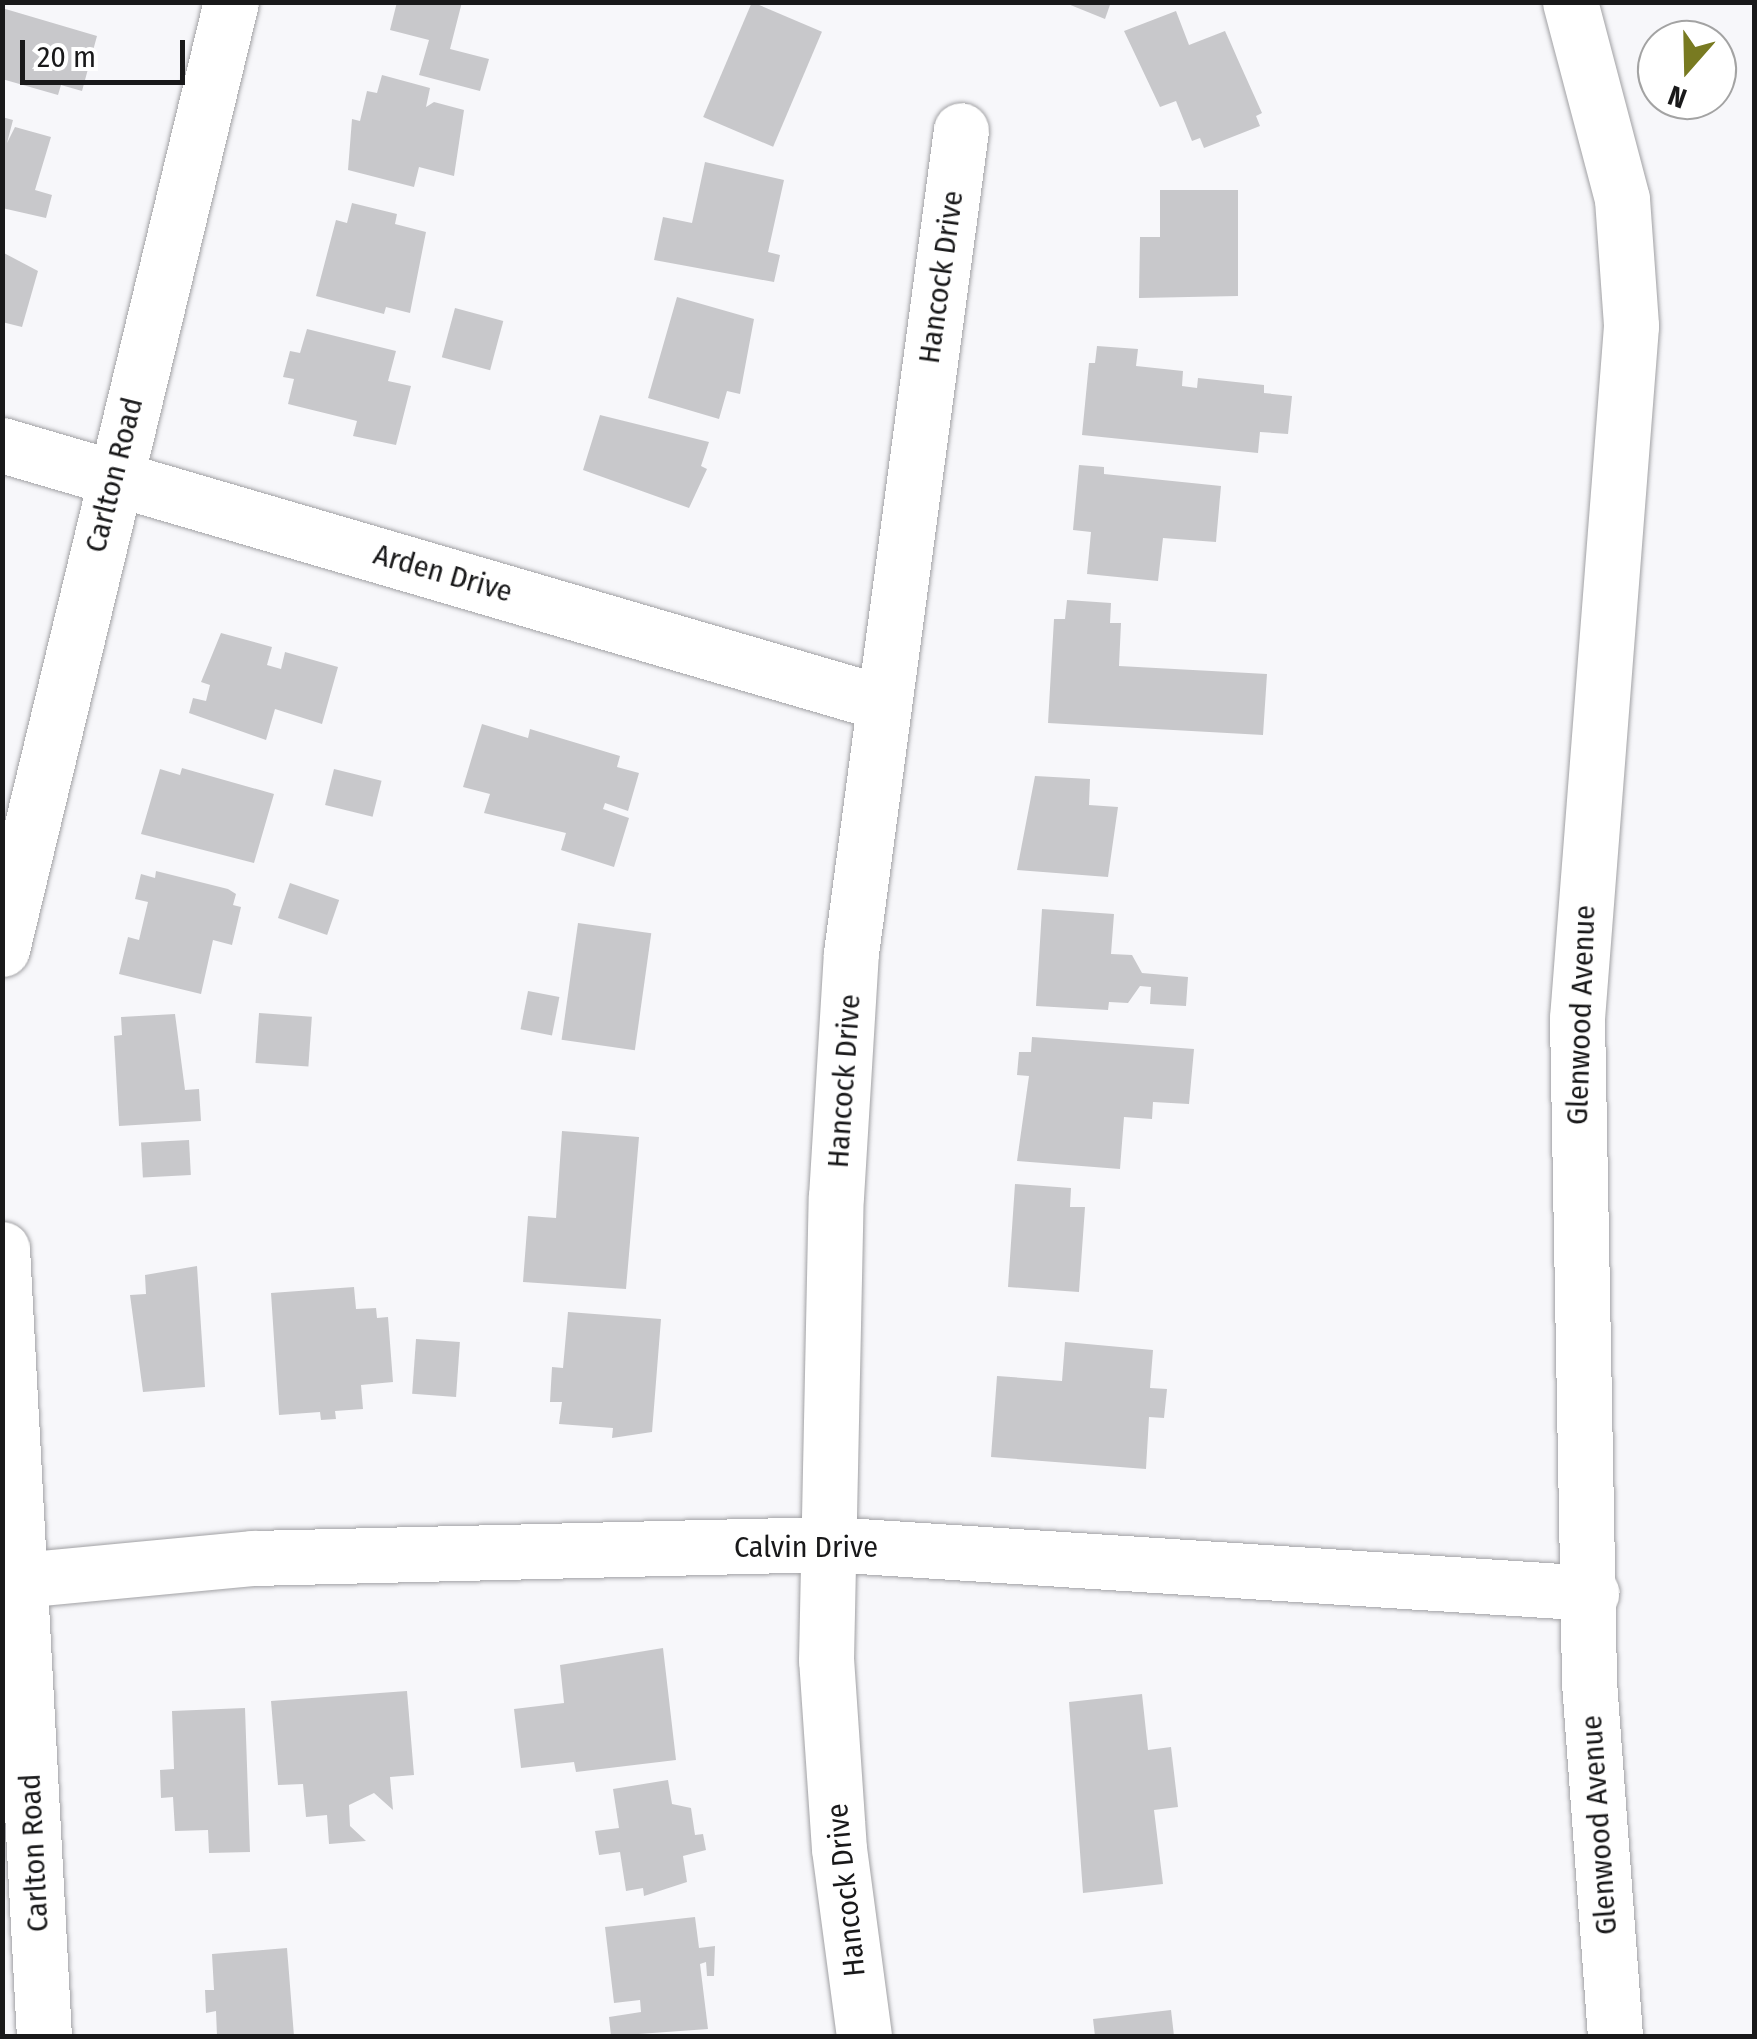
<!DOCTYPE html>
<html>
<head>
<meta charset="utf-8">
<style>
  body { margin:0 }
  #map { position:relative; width:1757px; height:2039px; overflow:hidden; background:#f7f7fa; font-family:"Fira Sans Condensed",sans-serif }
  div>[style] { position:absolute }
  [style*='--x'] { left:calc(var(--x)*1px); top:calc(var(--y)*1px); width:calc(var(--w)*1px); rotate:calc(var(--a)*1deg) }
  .building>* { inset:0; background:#c8c8cb; transform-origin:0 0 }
  .roads { filter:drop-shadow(0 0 2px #a1a1a4) drop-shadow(0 0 2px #a1a1a4) }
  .minor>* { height:55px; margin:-27.5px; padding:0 27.5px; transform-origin:27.5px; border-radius:27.5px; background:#fff }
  span { translate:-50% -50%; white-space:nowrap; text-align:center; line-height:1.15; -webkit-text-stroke:10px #fff; paint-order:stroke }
  .street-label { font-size:30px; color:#19191a }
  .frame { position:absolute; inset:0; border:5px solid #19191a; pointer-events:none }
  .north { position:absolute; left:1637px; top:20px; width:100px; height:100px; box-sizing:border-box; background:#fff; border:2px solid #a3a3a3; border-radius:50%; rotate:200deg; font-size:28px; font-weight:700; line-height:40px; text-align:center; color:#19191a }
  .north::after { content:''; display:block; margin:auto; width:35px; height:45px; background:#787a21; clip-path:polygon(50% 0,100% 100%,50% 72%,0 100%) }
  .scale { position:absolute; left:20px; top:40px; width:165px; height:45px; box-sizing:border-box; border:5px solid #19191a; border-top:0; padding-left:12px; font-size:30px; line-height:35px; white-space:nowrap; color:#19191a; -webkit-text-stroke:8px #fff; paint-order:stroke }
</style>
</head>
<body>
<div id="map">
  <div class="building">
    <i style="clip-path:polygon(397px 2px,462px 2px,450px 49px,489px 59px,480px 91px,419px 75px,429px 40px,390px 30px)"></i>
    <i style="left:752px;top:2px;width:76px;height:125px;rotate:23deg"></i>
    <i style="clip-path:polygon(1063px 2px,1111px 2px,1105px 19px)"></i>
    <i style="clip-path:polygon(2px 8px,97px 36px,82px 91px,61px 85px,58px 95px,2px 79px)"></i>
    <i style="clip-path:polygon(1176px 11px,1189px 45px,1225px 31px,1262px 113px,1256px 116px,1260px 126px,1204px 148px,1200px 138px,1192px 141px,1176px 101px,1160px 107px,1124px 31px)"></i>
    <i style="clip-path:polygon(382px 75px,430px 88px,426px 107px,434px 102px,464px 110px,454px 176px,419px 167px,414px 187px,348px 170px,352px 119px,360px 121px,367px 91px,377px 93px)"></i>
    <i style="clip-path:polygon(2px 117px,13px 120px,7px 143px,15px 127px,51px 137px,35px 190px,52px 195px,46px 218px,2px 208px)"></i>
    <i style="clip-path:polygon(705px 162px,784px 180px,768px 252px,780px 255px,774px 282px,654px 260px,663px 217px,692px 223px)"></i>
    <i style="clip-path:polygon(1160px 190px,1238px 190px,1238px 296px,1139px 298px,1140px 237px,1160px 237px)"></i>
    <i style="clip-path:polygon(352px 203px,397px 214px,395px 224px,426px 232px,410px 313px,386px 307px,384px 314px,316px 296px,336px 220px,347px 223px)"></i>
    <i style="clip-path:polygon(2px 252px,38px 271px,22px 327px,2px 322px)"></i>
    <i style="clip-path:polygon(677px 297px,754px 319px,740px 394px,727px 391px,719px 419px,648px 398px)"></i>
    <i style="left:455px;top:308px;width:50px;height:51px;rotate:15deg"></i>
    <i style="clip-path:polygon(307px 329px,396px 351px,388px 381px,411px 386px,396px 445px,353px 436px,357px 421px,288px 404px,294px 379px,283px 377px,290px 351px,300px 353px)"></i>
    <i style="clip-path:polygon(1097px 346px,1138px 349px,1136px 366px,1183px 371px,1182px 386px,1197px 388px,1198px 378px,1264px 385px,1264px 393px,1292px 396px,1288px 434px,1260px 432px,1258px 453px,1082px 435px,1089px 363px,1095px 363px)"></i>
    <i style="clip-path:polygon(600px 415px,709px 442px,701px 466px,707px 469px,689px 508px,583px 470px)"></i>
    <i style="clip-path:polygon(1079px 465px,1104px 467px,1104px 474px,1221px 486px,1216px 542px,1163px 538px,1158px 581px,1087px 574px,1091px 532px,1073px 530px)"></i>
    <i style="clip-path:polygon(1067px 600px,1111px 603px,1110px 623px,1121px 623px,1119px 666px,1267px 674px,1263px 735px,1048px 723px,1054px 619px,1065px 619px)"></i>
    <i style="clip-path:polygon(221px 633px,272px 647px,267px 665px,281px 669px,285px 652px,338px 667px,322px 724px,275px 709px,266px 740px,189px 713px,193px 698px,206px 701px,210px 685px,201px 682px)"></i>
    <i style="clip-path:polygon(482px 724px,528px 738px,530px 729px,620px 756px,617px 767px,639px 773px,628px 811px,605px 803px,603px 809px,629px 818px,614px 867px,561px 850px,566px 833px,484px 813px,490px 794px,463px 787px)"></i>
    <i style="clip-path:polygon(182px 768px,274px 794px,254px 863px,141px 834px,160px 769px,180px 775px)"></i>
    <i style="left:334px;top:769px;width:49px;height:37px;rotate:14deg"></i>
    <i style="clip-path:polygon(1035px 776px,1090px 779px,1089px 805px,1118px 807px,1108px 877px,1017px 870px)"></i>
    <i style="clip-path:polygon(156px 871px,228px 889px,236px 894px,233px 905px,241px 907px,232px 945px,213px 940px,201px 994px,119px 974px,128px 937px,139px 940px,148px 902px,135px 899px,141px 874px,155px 878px)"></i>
    <i style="left:290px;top:883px;width:52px;height:37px;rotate:19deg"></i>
    <i style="clip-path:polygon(1042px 909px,1114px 914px,1111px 954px,1132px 955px,1142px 973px,1188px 977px,1186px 1006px,1150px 1004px,1151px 987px,1140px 986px,1128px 1003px,1109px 1002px,1108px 1010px,1036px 1006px)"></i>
    <i style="left:578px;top:923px;width:74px;height:118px;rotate:8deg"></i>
    <i style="left:528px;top:991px;width:32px;height:39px;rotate:11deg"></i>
    <i style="left:259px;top:1013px;width:53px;height:50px;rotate:4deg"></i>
    <i style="clip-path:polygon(175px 1014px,185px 1090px,199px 1089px,201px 1121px,119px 1126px,114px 1036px,122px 1035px,121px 1017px)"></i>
    <i style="clip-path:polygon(1032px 1037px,1194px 1049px,1189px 1104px,1153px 1102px,1152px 1119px,1124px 1117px,1120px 1169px,1017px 1161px,1029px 1076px,1017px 1075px,1019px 1052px,1031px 1052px)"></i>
    <i style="clip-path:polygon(562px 1131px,639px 1137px,626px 1289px,523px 1282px,528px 1216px,556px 1218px)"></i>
    <i style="left:189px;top:1140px;width:35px;height:48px;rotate:87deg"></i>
    <i style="clip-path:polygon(1015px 1184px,1071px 1188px,1070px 1207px,1085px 1207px,1079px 1292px,1008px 1287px)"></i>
    <i style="clip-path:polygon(197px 1266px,205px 1387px,143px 1392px,130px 1295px,146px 1294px,145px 1275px)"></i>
    <i style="clip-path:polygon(354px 1287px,356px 1309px,376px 1308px,377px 1318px,388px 1317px,393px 1382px,361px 1385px,363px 1409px,335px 1411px,336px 1419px,321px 1420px,320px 1412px,279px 1415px,271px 1293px)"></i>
    <i style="clip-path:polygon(568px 1312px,661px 1319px,652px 1432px,612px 1438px,613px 1428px,559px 1424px,562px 1402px,550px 1402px,552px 1367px,563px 1368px)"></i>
    <i style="left:416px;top:1339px;width:44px;height:55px;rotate:4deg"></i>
    <i style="clip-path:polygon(1065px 1342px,1153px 1350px,1150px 1388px,1167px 1389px,1164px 1418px,1149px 1417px,1146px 1469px,991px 1457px,997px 1376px,1062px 1381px)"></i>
    <i style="clip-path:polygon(663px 1648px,676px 1760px,576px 1772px,574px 1762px,521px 1768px,514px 1709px,564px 1703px,560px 1665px)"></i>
    <i style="clip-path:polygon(407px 1691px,414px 1775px,390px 1777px,393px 1810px,374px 1793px,349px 1805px,350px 1826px,366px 1841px,329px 1844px,327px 1815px,306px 1817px,303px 1784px,278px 1785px,271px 1701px)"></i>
    <i style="clip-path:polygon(1142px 1694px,1148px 1750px,1171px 1747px,1178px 1807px,1154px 1810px,1163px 1884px,1083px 1893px,1069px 1702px)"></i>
    <i style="clip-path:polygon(245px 1708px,250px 1852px,209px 1853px,208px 1830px,175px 1831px,173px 1797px,161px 1798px,160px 1770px,174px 1769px,172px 1711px)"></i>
    <i style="clip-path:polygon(668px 1780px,672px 1804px,691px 1808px,695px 1835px,703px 1834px,706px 1850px,683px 1856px,687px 1882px,644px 1896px,643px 1888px,626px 1891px,620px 1852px,599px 1855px,595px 1831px,619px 1828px,613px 1789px)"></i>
    <i style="clip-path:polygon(695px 1917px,699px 1948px,715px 1946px,714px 1976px,707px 1976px,706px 1962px,700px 1964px,708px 2029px,611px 2036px,609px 2017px,641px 2012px,640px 2000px,614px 2003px,605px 1927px)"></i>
    <i style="clip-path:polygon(287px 1948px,294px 2036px,217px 2036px,216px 2011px,206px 2013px,205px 1990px,214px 1990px,212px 1954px)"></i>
    <i style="clip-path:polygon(1171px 2010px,1174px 2036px,1095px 2036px,1093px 2019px)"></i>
  </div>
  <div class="roads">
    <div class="minor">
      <i style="--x:1570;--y:2;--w:204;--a:75.2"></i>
      <i style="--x:1622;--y:199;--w:127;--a:85.9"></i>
      <i style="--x:1631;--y:326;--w:694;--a:94.46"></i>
      <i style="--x:1577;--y:1018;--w:664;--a:88.96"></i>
      <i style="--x:1589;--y:1682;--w:355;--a:85.8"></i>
      <i style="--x:2;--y:445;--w:918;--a:16.32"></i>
      <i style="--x:2;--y:949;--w:974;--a:-76.41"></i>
      <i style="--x:2;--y:1249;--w:788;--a:86.95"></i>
      <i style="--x:20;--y:1580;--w:234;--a:-5.4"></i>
      <i style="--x:253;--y:1558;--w:575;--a:-1.39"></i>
      <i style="--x:828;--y:1544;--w:765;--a:3.67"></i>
      <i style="--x:864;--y:2036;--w:189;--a:-97.6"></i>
      <i style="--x:839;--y:1849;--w:189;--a:-93.9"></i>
      <i style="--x:826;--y:1660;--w:463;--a:-88.8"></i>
      <i style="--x:836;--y:1197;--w:244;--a:-86.5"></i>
      <i style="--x:851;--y:953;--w:830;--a:-82.39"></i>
    </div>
  </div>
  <div class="street-label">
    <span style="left:941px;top:277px;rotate:-82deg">Hancock Drive</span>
    <span style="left:114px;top:475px;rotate:-76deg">Carlton Road</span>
    <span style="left:443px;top:573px;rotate:16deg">Arden Drive</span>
    <span style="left:1581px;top:1015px;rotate:-88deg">Glenwood Avenue</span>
    <span style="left:844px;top:1081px;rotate:-86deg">Hancock Drive</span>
    <span style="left:806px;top:1547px">Calvin Drive</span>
    <span style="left:1599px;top:1825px;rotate:-94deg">Glenwood Avenue</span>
    <span style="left:34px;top:1853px;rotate:-93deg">Carlton Road</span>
    <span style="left:846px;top:1890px;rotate:-96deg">Hancock Drive</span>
  </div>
  <div class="frame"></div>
  <div class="north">N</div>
  <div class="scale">20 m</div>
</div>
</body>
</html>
